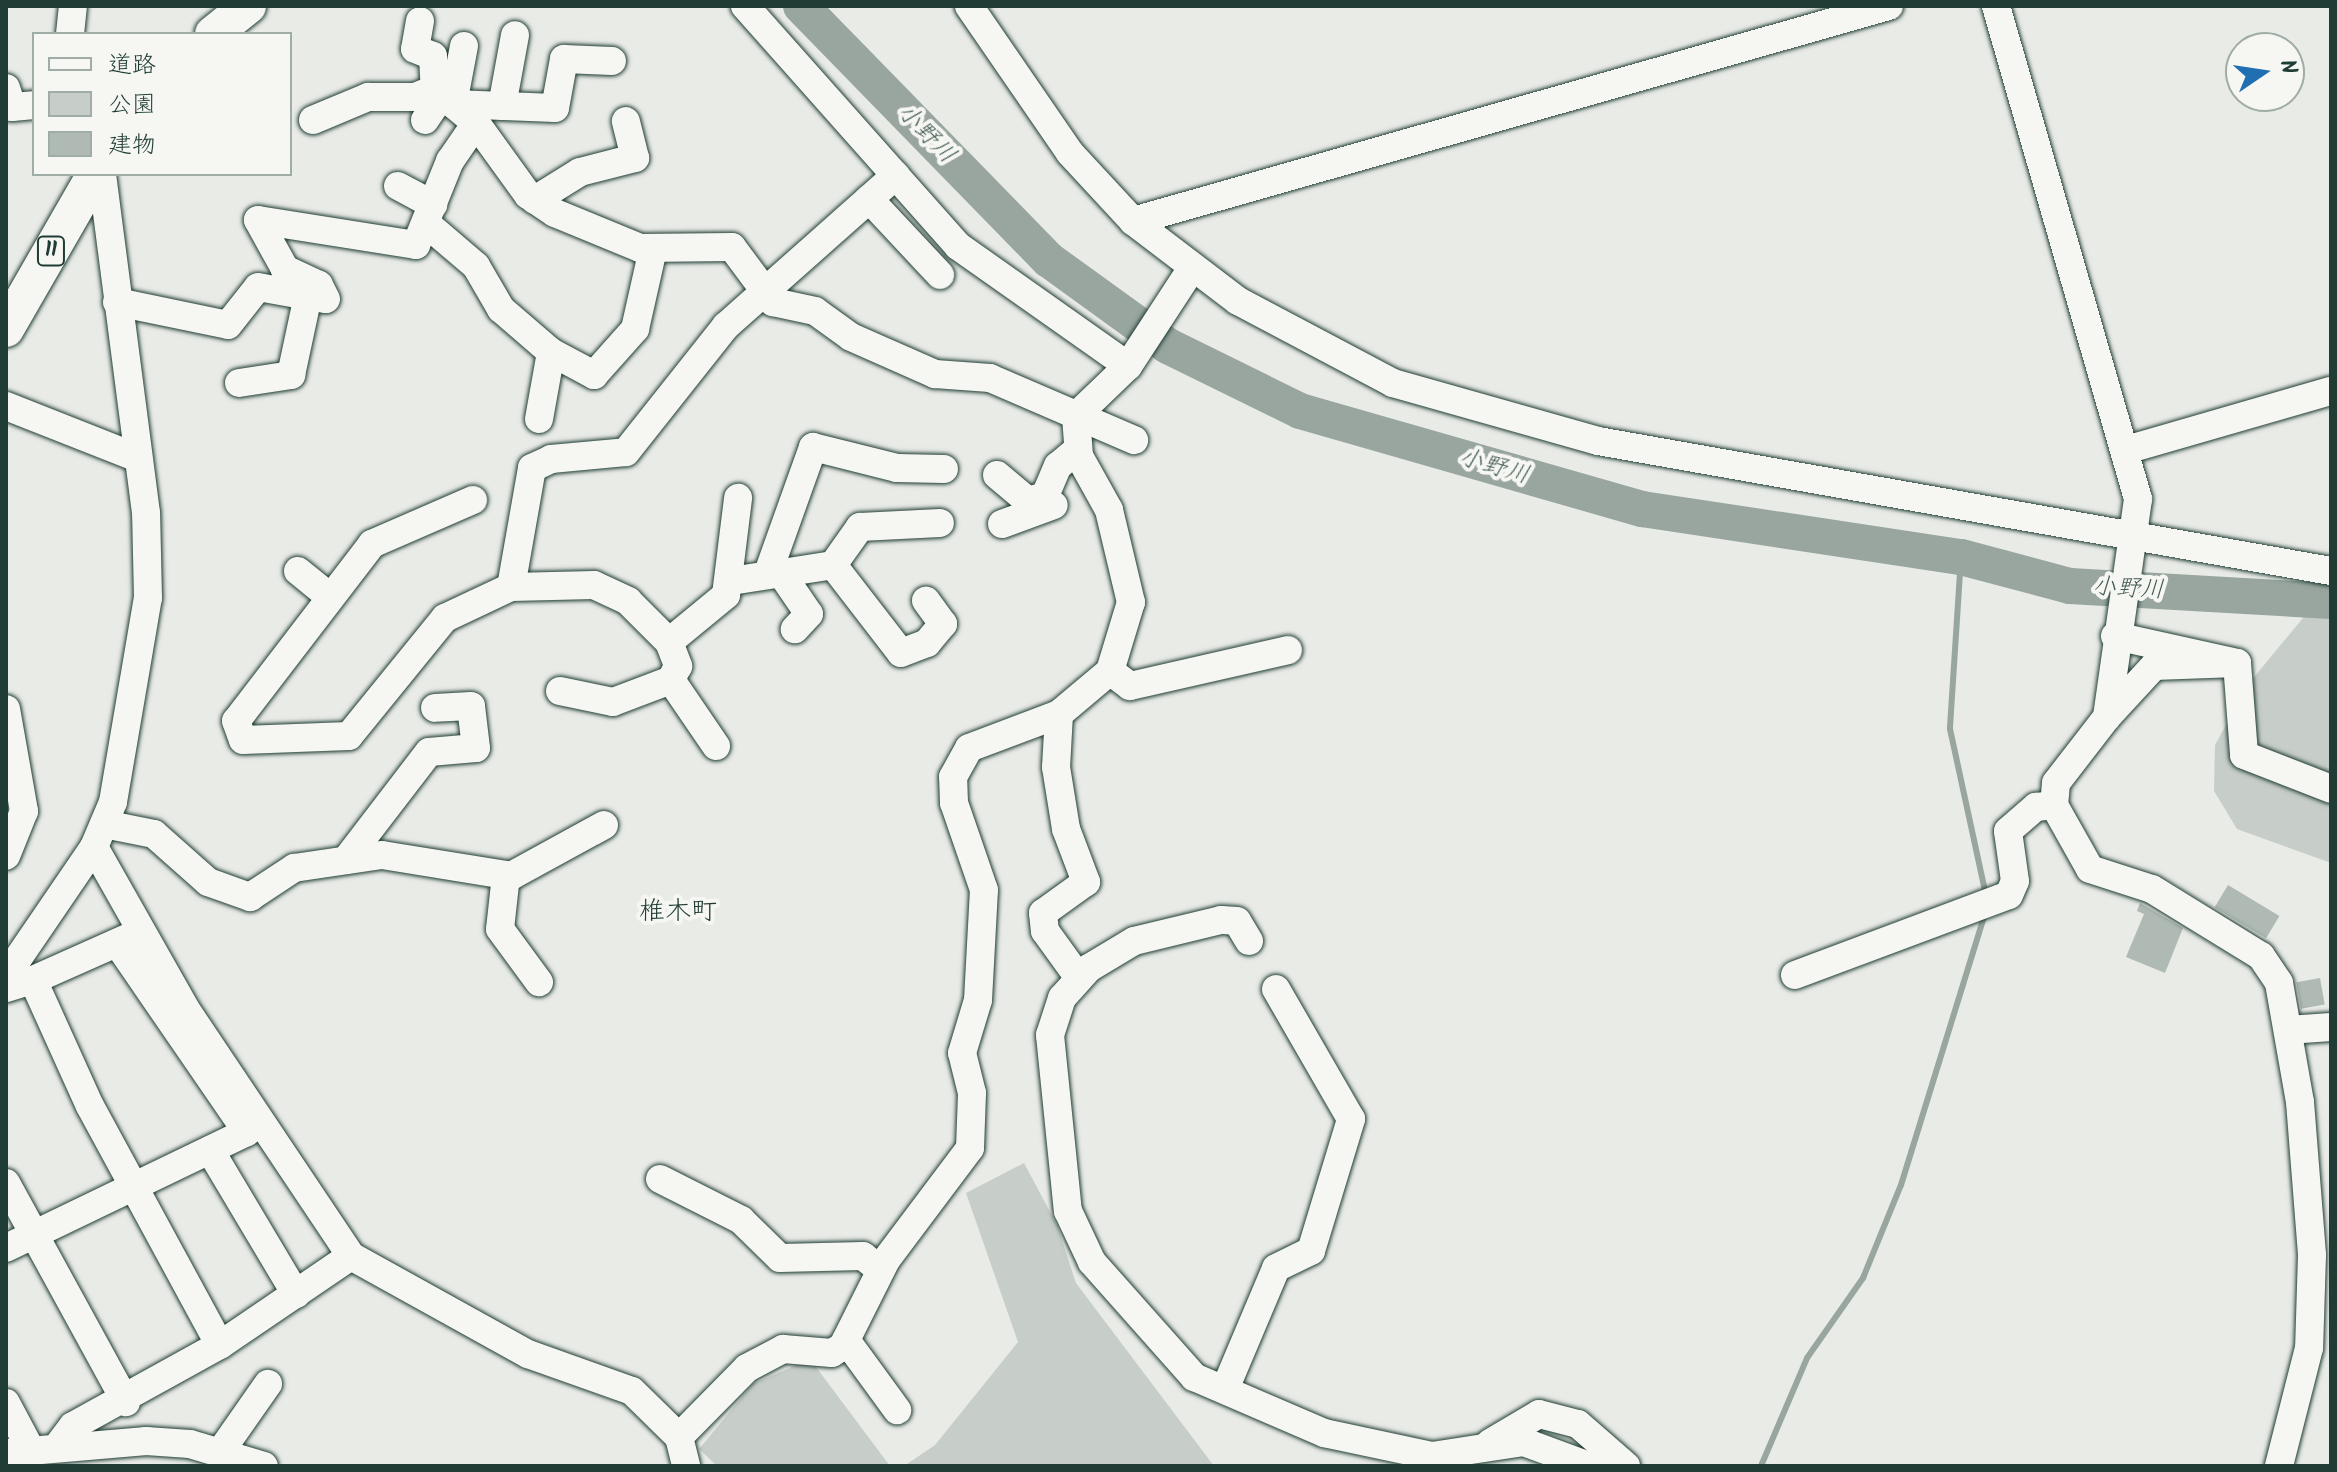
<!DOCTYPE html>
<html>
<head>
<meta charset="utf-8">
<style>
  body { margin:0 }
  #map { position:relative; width:2337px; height:1472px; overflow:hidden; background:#e9ebe7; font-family:Kalam,"Klee One",sans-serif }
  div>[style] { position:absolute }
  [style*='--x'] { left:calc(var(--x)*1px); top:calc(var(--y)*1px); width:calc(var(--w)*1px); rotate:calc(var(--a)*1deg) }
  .green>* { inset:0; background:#c7cec9 }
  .stream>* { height:6px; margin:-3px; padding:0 3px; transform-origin:3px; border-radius:3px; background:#99a6a0 }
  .river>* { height:36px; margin:-18px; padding:0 18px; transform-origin:18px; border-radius:18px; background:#99a6a0 }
  .building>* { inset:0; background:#b0bab5; transform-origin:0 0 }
  .roads { filter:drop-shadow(0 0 2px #1f3d34) drop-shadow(0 0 2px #1f3d34) }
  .minor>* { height:28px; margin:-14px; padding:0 14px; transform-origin:14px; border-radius:14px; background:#f6f6f2 }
  .major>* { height:36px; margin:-18px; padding:0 18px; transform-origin:18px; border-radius:18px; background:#f6f6f2 }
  span { translate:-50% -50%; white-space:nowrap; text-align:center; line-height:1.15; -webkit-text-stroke:8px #f6f6f2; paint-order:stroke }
  .shield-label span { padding:2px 6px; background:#f6f6f2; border:2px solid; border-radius:6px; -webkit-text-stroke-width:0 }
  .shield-label { font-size:20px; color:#1f3d34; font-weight:700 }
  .water-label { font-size:24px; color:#445c54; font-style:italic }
  .quarter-label { font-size:26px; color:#1f3d34 }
  .frame { position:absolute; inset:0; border:8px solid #1f3d34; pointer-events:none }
  .legend { position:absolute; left:32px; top:32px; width:260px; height:144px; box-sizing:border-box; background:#f6f6f2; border:2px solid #a0aca6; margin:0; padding:10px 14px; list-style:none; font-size:24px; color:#1f3d34 }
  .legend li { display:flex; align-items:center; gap:16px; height:40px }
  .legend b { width:40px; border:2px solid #a0aca6 }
  .north { position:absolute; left:2225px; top:32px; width:80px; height:80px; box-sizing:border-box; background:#f6f6f2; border:2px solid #a0aca6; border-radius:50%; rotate:77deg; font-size:22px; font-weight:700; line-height:32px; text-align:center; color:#1f3d34 }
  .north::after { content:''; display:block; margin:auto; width:28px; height:36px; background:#1f6fb2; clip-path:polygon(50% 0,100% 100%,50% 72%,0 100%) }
</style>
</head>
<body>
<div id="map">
  <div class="green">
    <i style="clip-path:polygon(2331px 584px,2331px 863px,2237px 829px,2214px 791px,2215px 745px,2250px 682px)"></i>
    <i style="clip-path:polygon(1024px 1163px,1057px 1225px,1076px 1283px,1214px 1466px,904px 1466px,935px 1445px,1018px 1342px,966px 1193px)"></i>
    <i style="clip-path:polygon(810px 1359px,890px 1466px,717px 1466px,699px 1449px,753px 1384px)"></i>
  </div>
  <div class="stream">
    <i style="--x:1961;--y:557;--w:172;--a:93.7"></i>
    <i style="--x:1950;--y:729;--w:170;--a:77.8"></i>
    <i style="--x:1761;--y:1466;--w:117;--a:-66.9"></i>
    <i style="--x:1807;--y:1358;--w:98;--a:-55"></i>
    <i style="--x:1863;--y:1278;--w:100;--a:-67.8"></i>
    <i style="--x:1901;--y:1185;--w:284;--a:-72.8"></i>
  </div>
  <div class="river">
    <i style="--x:801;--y:6;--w:355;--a:45.7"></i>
    <i style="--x:1049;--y:260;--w:147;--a:35.9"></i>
    <i style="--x:1168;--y:346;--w:147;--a:26.2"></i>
    <i style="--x:1300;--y:411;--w:356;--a:16"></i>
    <i style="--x:1642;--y:509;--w:323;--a:8.6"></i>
    <i style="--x:1961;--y:557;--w:113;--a:14.9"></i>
    <i style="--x:2070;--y:586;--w:261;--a:3.3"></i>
  </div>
  <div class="building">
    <i style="left:2228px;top:885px;width:60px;height:26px;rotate:31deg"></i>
    <i style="clip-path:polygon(2140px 903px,2183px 928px,2165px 973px,2126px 957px,2144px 914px,2137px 911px)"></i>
    <i style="left:2320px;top:978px;width:27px;height:24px;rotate:80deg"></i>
  </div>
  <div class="roads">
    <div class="minor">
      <i style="--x:745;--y:6;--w:321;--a:48.4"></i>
      <i style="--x:958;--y:246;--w:208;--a:35.2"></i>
      <i style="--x:969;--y:6;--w:178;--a:55.5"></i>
      <i style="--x:1070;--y:153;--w:93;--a:47.2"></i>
      <i style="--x:1133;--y:221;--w:132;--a:37.3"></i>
      <i style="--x:1238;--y:301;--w:175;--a:27.9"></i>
      <i style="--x:1393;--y:383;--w:213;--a:15.8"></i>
      <i style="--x:1598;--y:441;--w:744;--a:10.06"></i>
      <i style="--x:1996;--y:6;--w:513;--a:73.93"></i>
      <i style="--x:2138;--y:499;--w:220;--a:98.1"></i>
      <i style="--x:2107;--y:717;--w:83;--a:127.7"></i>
      <i style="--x:2056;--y:783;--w:22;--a:95"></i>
      <i style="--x:2054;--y:805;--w:73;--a:60.6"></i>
      <i style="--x:2090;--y:869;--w:65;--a:17.9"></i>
      <i style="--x:2152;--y:889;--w:128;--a:31.6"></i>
      <i style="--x:2261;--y:956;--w:32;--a:56"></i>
      <i style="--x:2279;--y:983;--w:121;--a:80"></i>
      <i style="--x:2300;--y:1102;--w:153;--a:85.5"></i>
      <i style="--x:2312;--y:1255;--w:93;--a:91.8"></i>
      <i style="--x:2309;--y:1348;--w:122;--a:104.3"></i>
      <i style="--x:420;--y:21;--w:28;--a:100"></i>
      <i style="--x:415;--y:49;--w:19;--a:21"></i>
      <i style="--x:433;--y:56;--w:33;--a:87"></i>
      <i style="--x:70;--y:34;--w:28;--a:-84"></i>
      <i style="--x:464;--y:46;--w:59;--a:100.7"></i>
      <i style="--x:453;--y:104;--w:102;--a:2.2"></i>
      <i style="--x:555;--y:108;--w:50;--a:-79.6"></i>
      <i style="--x:564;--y:59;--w:48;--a:2.4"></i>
      <i style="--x:6;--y:88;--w:20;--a:72"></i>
      <i style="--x:12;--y:107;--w:22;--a:-5"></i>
      <i style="--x:502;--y:106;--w:72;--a:-79.6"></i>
      <i style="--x:313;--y:120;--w:60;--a:-22.7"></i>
      <i style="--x:368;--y:97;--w:47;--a:0"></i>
      <i style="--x:415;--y:97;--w:22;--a:-22"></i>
      <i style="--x:435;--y:89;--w:53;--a:39.7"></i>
      <i style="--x:476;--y:123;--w:89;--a:54.2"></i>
      <i style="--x:528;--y:195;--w:32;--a:34"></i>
      <i style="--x:555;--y:213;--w:92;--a:22.4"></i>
      <i style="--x:640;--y:248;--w:92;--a:-0.6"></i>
      <i style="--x:732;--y:247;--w:69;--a:53.3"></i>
      <i style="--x:773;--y:302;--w:43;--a:12.1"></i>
      <i style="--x:815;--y:311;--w:44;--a:35.8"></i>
      <i style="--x:851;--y:337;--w:92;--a:23.8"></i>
      <i style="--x:935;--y:374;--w:55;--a:4.2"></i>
      <i style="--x:990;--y:378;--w:157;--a:23.3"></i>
      <i style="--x:425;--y:120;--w:30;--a:-56"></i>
      <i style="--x:398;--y:186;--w:40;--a:28"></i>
      <i style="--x:869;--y:199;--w:104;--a:46.9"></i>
      <i style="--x:535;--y:200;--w:53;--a:-31.9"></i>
      <i style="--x:580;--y:172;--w:57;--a:-14.3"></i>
      <i style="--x:635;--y:158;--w:38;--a:-104"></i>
      <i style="--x:1133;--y:221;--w:786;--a:-15.88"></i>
      <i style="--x:428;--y:225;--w:63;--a:40.5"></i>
      <i style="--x:476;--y:266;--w:50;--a:59.8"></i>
      <i style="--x:501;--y:309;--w:66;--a:40.7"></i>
      <i style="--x:551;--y:352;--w:49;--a:28.1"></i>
      <i style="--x:594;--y:375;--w:62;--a:-48.3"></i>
      <i style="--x:635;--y:329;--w:82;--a:-77.3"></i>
      <i style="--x:1192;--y:268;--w:117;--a:123.1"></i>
      <i style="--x:1128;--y:366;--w:72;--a:136.1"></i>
      <i style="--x:1076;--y:416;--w:40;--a:85.7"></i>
      <i style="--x:1079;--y:456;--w:62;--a:60.9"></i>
      <i style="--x:1109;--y:510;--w:95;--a:76.6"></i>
      <i style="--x:1131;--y:602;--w:72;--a:106.9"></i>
      <i style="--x:1110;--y:671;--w:25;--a:37"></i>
      <i style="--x:1130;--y:686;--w:162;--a:-12.8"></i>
      <i style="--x:326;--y:299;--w:16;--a:-117"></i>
      <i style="--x:319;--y:285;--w:38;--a:-155"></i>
      <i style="--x:285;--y:269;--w:56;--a:-118.9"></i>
      <i style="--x:258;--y:220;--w:160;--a:9"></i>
      <i style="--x:416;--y:245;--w:91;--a:-68"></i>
      <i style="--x:450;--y:161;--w:46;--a:-55.6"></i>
      <i style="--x:117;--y:302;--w:113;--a:11.7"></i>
      <i style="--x:228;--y:325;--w:48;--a:-51.7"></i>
      <i style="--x:258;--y:287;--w:68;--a:10.2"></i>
      <i style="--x:239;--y:383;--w:53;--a:-8.7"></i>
      <i style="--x:291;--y:375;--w:81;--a:-77.9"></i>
      <i style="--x:6;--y:406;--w:142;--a:21.5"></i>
      <i style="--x:539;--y:419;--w:68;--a:-79.8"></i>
      <i style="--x:2126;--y:450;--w:213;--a:-16.1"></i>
      <i style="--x:997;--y:475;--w:40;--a:40"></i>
      <i style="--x:1028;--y:501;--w:18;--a:-16"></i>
      <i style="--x:1045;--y:496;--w:33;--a:-67"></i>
      <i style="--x:1058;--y:466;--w:26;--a:-40"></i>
      <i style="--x:473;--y:500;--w:110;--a:156.5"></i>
      <i style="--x:372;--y:544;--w:223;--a:127.5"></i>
      <i style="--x:236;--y:721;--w:20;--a:70"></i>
      <i style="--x:243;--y:740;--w:106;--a:-2.2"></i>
      <i style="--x:349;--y:736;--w:152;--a:-50.9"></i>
      <i style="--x:445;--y:618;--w:73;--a:-25.2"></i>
      <i style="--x:511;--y:587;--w:121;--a:-80"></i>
      <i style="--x:532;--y:468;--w:21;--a:-25"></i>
      <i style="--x:551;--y:459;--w:75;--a:-5.3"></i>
      <i style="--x:626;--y:452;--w:161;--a:-51.6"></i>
      <i style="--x:726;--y:326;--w:227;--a:-41.6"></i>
      <i style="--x:1002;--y:524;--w:55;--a:-20.1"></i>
      <i style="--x:833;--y:565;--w:47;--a:-54.6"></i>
      <i style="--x:860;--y:527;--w:80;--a:-2.9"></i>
      <i style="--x:779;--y:570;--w:53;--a:55.7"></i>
      <i style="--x:809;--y:614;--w:21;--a:133"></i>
      <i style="--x:298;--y:571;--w:41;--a:39.1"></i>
      <i style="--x:768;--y:573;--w:134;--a:-70.3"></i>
      <i style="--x:813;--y:447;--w:87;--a:14"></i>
      <i style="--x:897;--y:468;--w:47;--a:1.2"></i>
      <i style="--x:731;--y:581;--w:103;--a:-8.9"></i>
      <i style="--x:833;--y:565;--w:111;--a:52.3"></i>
      <i style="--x:901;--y:653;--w:28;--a:-21"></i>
      <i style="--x:927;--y:643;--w:25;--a:-50"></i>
      <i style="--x:943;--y:624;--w:29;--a:-126"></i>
      <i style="--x:511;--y:587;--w:83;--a:-1.4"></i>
      <i style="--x:594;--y:585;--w:38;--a:25"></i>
      <i style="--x:628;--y:601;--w:58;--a:45"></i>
      <i style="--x:669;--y:642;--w:26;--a:69"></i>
      <i style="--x:678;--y:666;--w:16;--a:117"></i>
      <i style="--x:671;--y:680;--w:80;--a:55.7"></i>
      <i style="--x:669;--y:642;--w:74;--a:-39.5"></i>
      <i style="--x:726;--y:595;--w:98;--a:-82.9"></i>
      <i style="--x:2237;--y:663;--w:92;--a:85.6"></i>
      <i style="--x:2244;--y:755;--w:93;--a:21.3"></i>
      <i style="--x:560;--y:691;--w:54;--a:11.7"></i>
      <i style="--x:613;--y:702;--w:62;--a:-20.8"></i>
      <i style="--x:6;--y:709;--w:104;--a:80"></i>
      <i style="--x:24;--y:811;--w:48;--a:111.8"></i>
      <i style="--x:1059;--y:714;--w:53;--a:93.2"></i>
      <i style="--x:1056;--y:767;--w:63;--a:80.8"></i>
      <i style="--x:1066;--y:829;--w:57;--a:69.3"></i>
      <i style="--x:1086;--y:882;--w:53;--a:144.2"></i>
      <i style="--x:1043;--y:913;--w:18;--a:84"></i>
      <i style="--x:1045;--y:931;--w:58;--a:54.1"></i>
      <i style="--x:2107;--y:717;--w:69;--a:-47.3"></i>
      <i style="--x:2154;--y:666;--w:83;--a:-2.1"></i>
      <i style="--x:2237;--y:663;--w:125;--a:-167.5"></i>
      <i style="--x:104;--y:824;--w:51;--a:11.3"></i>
      <i style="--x:154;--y:834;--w:72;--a:41.6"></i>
      <i style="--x:208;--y:882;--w:45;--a:19.7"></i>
      <i style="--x:250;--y:897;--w:53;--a:-33.4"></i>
      <i style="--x:294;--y:868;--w:89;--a:-8.4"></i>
      <i style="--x:382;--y:855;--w:131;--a:9.2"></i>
      <i style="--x:511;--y:876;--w:106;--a:-28.7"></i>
      <i style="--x:94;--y:847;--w:185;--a:60.5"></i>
      <i style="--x:185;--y:1008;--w:298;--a:56.2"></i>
      <i style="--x:351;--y:1256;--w:202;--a:29"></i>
      <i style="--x:528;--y:1354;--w:110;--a:19.6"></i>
      <i style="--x:632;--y:1391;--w:66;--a:44.4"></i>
      <i style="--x:679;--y:1437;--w:30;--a:76"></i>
      <i style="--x:346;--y:860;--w:136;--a:-52.5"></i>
      <i style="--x:429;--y:752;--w:47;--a:-4.9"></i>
      <i style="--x:476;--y:748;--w:42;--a:-96.8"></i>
      <i style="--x:471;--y:706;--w:36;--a:177"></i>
      <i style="--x:506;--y:875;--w:54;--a:96.3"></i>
      <i style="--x:500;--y:929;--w:66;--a:53.7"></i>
      <i style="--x:1249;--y:941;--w:23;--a:-121"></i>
      <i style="--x:1237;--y:921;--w:16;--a:-176"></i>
      <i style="--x:1221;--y:920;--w:89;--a:166.4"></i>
      <i style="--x:1134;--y:941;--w:52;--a:149"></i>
      <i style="--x:1089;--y:968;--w:40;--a:132"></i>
      <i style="--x:1062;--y:998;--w:39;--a:108"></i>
      <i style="--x:1050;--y:1035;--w:177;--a:84.2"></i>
      <i style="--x:1068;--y:1211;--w:56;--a:64.8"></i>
      <i style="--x:1092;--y:1262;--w:154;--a:48.4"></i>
      <i style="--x:1194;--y:1377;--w:142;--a:23.3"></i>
      <i style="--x:1324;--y:1433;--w:110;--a:12"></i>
      <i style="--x:1432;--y:1456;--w:93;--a:-8.7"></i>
      <i style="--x:1524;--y:1442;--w:69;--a:20.3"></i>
      <i style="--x:1795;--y:975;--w:228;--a:-20.5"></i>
      <i style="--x:2009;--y:895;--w:15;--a:-67"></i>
      <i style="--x:2015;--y:881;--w:50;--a:-98"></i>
      <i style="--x:2008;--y:831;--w:37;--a:-41"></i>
      <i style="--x:2036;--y:807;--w:18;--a:-6"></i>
      <i style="--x:6;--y:976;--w:156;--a:-55.7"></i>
      <i style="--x:94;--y:847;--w:49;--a:-67.1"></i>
      <i style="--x:113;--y:802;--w:207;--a:-80.3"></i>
      <i style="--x:148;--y:598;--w:85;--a:-91.3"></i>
      <i style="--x:146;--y:513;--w:342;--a:-97.4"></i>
      <i style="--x:33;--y:980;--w:111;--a:-24"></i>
      <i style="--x:6;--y:988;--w:28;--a:-17"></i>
      <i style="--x:33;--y:980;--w:138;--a:65.7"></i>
      <i style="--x:90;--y:1106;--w:272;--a:61.5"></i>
      <i style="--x:2288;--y:1030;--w:43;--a:-4"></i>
      <i style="--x:210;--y:1150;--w:168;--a:59.2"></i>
      <i style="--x:660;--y:1179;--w:91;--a:26.8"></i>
      <i style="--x:741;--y:1220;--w:54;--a:44.3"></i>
      <i style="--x:780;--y:1258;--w:83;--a:-1.4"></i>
      <i style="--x:863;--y:1256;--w:22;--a:39"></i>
      <i style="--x:6;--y:1183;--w:250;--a:61.3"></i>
      <i style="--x:6;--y:1248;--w:267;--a:-25.7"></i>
      <i style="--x:247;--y:1132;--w:228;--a:-124.5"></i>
      <i style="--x:846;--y:1340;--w:87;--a:53.9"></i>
      <i style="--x:1225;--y:1389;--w:131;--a:-67.1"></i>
      <i style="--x:1276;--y:1268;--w:39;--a:-26"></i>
      <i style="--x:1311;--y:1251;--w:138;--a:-73.1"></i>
      <i style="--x:1351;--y:1119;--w:150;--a:-120"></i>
      <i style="--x:6;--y:1403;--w:53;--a:62"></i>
      <i style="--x:679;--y:1437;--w:97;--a:-45.4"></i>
      <i style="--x:747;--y:1368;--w:41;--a:-27.8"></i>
      <i style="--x:783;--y:1349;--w:49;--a:4.7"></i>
      <i style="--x:832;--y:1353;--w:13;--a:-32"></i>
      <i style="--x:843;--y:1346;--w:96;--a:-63.4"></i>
      <i style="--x:886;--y:1260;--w:140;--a:-53.1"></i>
      <i style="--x:970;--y:1148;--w:55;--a:-87.9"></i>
      <i style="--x:972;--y:1093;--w:41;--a:-104"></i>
      <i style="--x:962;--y:1053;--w:55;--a:-73.2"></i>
      <i style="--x:978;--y:1000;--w:110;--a:-86.9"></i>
      <i style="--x:984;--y:890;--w:92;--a:-109"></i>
      <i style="--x:954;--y:803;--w:26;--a:-92"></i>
      <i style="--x:953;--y:777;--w:33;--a:-61"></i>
      <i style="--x:969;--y:748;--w:96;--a:-20.7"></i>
      <i style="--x:1059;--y:714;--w:67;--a:-40.1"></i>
      <i style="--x:1490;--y:1443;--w:57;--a:-30.6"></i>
      <i style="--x:1539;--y:1414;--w:40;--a:14.4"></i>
      <i style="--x:1578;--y:1424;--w:64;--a:41.2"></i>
      <i style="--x:57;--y:1447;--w:26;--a:-53"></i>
      <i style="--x:73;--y:1426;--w:168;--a:-28.9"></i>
      <i style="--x:220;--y:1345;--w:158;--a:-34.2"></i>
      <i style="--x:221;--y:1451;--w:82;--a:-55"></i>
      <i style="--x:6;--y:1453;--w:141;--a:-4.9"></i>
      <i style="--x:146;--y:1441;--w:44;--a:3.9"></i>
      <i style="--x:190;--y:1444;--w:77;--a:16.6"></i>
    </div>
    <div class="major">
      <i style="--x:213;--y:34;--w:45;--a:-38.7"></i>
      <i style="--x:6;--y:329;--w:179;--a:-60.1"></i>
    </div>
  </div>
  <div class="shield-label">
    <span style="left:51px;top:251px">11</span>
  </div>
  <div class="water-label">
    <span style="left:926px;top:134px;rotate:46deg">小野川</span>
    <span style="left:1494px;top:467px;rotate:16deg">小野川</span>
    <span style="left:2128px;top:589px;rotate:3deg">小野川</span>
  </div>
  <div class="quarter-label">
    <span style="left:678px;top:913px">椎木町</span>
  </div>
  <div class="frame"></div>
  <ul class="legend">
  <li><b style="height:10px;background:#f6f6f2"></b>道路</li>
  <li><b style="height:22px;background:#c7cec9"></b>公園</li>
  <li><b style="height:22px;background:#b0bab5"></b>建物</li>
  </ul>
  <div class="north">N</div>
</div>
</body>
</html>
